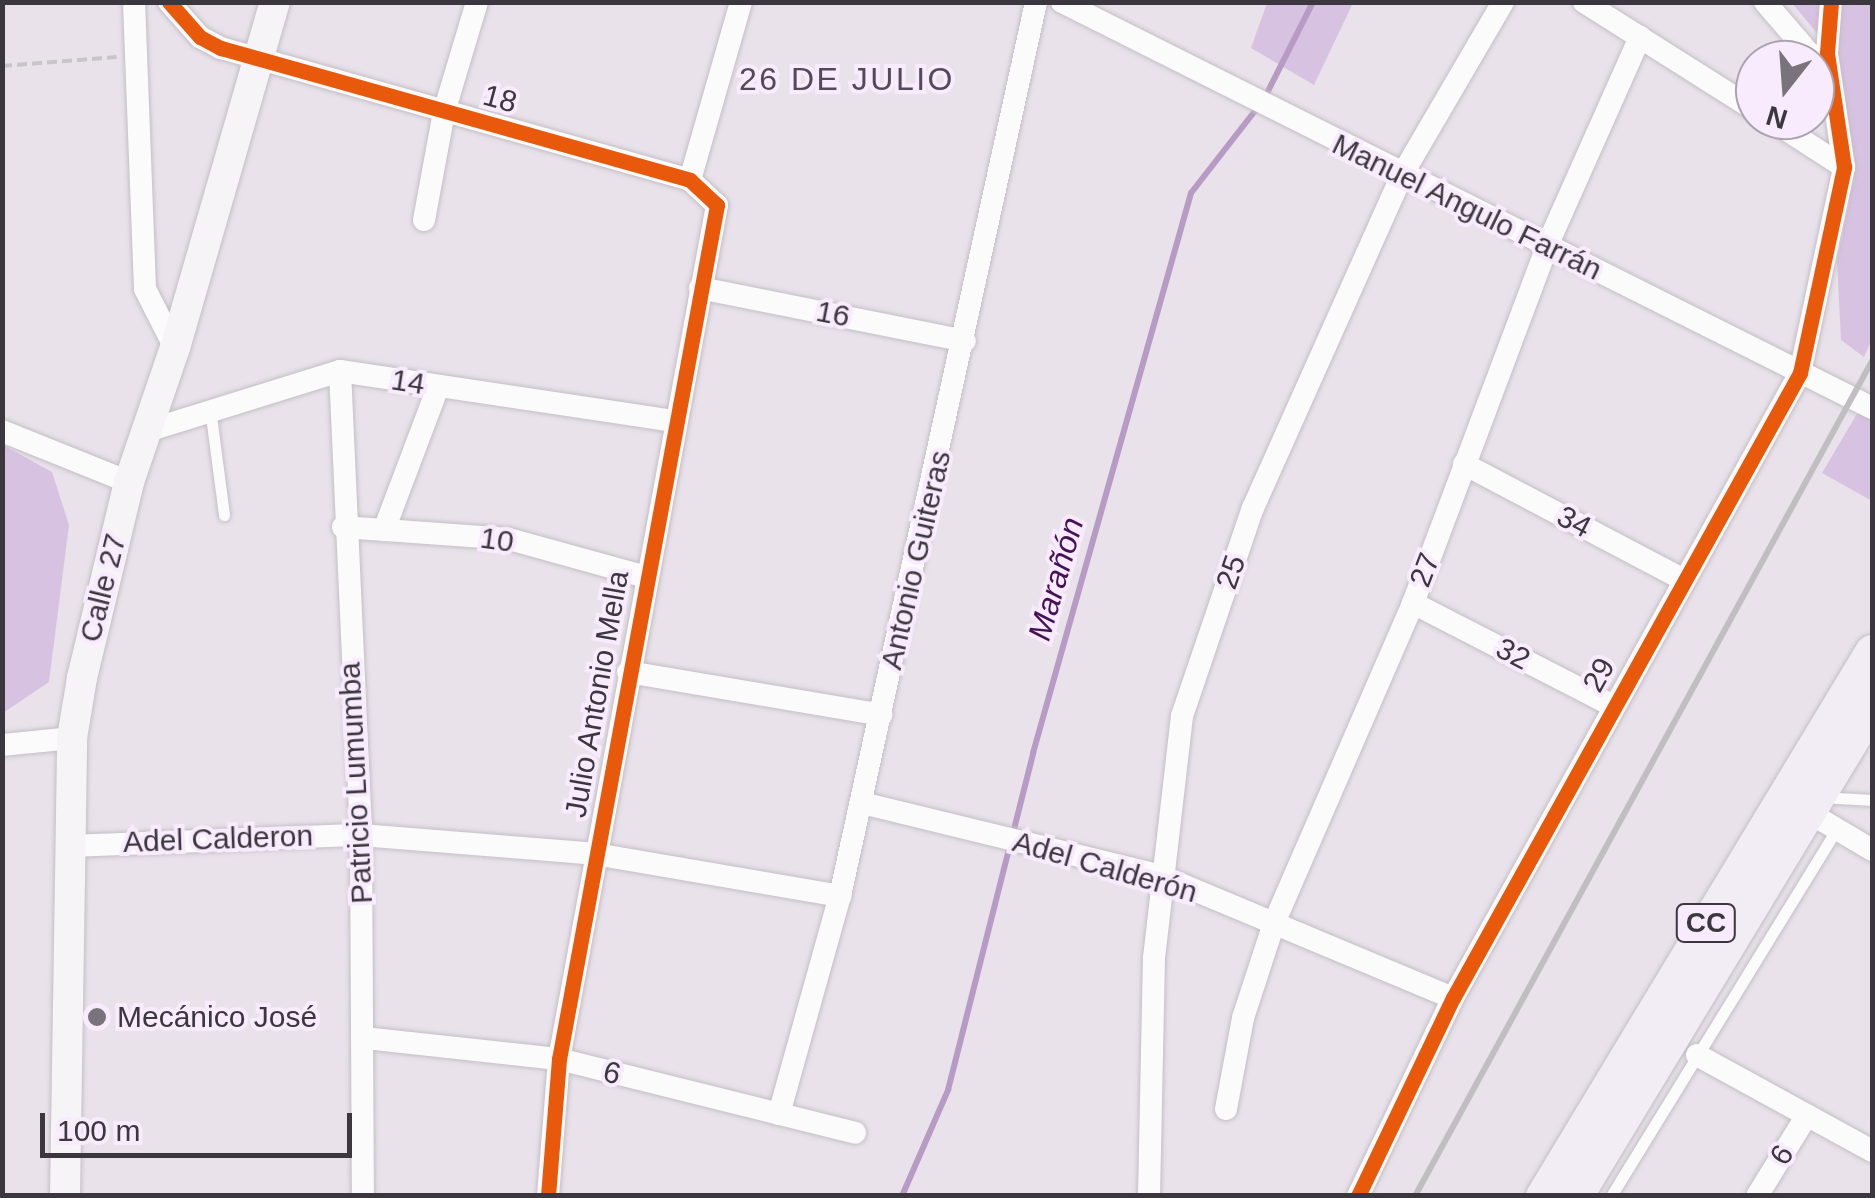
<!DOCTYPE html>
<html>
<head>
<meta charset="utf-8">
<style>
  body { margin:0 }
  #map { position:relative; width:1875px; height:1198px; overflow:hidden; background:#e9e2eb; font-family:Helvetica,sans-serif }
  div>[style] { position:absolute }
  [style*='--x'] { left:calc(var(--x)*1px); top:calc(var(--y)*1px); width:calc(var(--w)*1px); rotate:calc(var(--a)*1deg) }
  .green>* { inset:0; background:#d8c2e2 }
  .stream>* { height:6px; margin:-3px; padding:0 3px; transform-origin:3px; border-radius:3px; background:#b89bc4 }
  .path>* { height:4px; margin-top:-2px; transform-origin:0; background:repeating-linear-gradient(90deg,#c7c5c7 0 10px,transparent 0 15px) }
  .roads { filter:drop-shadow(0 0 2px #c4bec5) drop-shadow(0 0 2px #c4bec5) }
  .service>* { height:11px; margin:-5.5px; padding:0 5.5px; transform-origin:5.5px; border-radius:5.5px; background:#fcfbfc }
  .minor>* { height:22px; margin:-11px; padding:0 11px; transform-origin:11px; border-radius:11px; background:#fcfbfc }
  .secondary>* { height:30px; margin:-15px; padding:0 15px; transform-origin:15px; border-radius:15px; background:#f7f4f8 }
  .primary>* { height:35px; margin:-17.5px; padding:0 17.5px; transform-origin:17.5px; border-radius:17.5px; background:#f2edf4 }
  .rail>* { height:6px; margin:-3px; padding:0 3px; transform-origin:3px; border-radius:3px; background:#c0bec0 }
  .cycleway>* { height:15px; margin:-7.5px; padding:0 7.5px; transform-origin:7.5px; border-radius:7.5px; background:#e8590c }
  .dots>* { width:28px; height:28px; translate:-50% -50%; box-sizing:border-box; border:5px solid #f7ebfd; border-radius:50% }
  span { translate:-50% -50%; white-space:nowrap; text-align:center; line-height:1.15; -webkit-text-stroke:8px #f7ebfd; paint-order:stroke }
  .shield-label span { padding:2px 8px; background:#f7ebfd; border:2px solid; border-radius:8px; -webkit-text-stroke-width:0 }
  .shield-label { font-size:28px; color:#3c373e; font-weight:700 }
  .street-label { font-size:30px; color:#3c373e }
  .poi-label { font-size:30px; color:#3c373e }
  .left { translate:0 -50%; text-align:left }
  .neighbourhood-label { font-size:32px; color:#534a58; letter-spacing:2.5px }
  .water-label { font-size:32px; color:#451157; font-style:italic }
  .frame { position:absolute; inset:0; border:5px solid #3c373e; pointer-events:none }
  .north { position:absolute; left:1735px; top:40px; width:100px; height:100px; box-sizing:border-box; background:#f7ebfd; border:2px solid #aca3b1; border-radius:50%; rotate:197deg; font-size:28px; font-weight:700; line-height:40px; text-align:center; color:#3c373e }
  .north::after { content:''; display:block; margin:auto; width:35px; height:45px; background:#79737b; clip-path:polygon(50% 0,100% 100%,50% 72%,0 100%) }
  .scale { position:absolute; left:40px; top:1113px; width:312px; height:45px; box-sizing:border-box; border:5px solid #3c373e; border-top:0; padding-left:12px; font-size:30px; line-height:35px; white-space:nowrap; color:#3c373e; -webkit-text-stroke:8px #f7ebfd; paint-order:stroke }
</style>
</head>
<body>
<div id="map">
  <div class="green">
    <i style="clip-path:polygon(1267px 3px,1353px 3px,1314px 85px,1251px 48px)"></i>
    <i style="clip-path:polygon(1792px 3px,1872px 3px,1872px 339px,1864px 357px,1841px 340px,1837px 261px,1850px 198px,1836px 56px)"></i>
    <i style="clip-path:polygon(1858px 412px,1872px 419px,1872px 501px,1822px 473px)"></i>
    <i style="clip-path:polygon(3px 445px,52px 472px,69px 525px,49px 682px,3px 713px)"></i>
  </div>
  <div class="stream">
    <i style="--x:1265;--y:97;--w:106;--a:-63.2"></i>
    <i style="--x:902;--y:1196;--w:116;--a:-66.5"></i>
    <i style="--x:948;--y:1090;--w:348;--a:-75.8"></i>
    <i style="--x:1033;--y:753;--w:582;--a:-74.24"></i>
    <i style="--x:1191;--y:193;--w:109;--a:-52.1"></i>
  </div>
  <div class="path">
    <i style="--x:2;--y:66;--w:115;--a:-4.5"></i>
  </div>
  <div class="roads">
    <div class="service">
      <i style="--x:211;--y:416;--w:100;--a:82.5"></i>
      <i style="--x:1821;--y:797;--w:51;--a:3.4"></i>
      <i style="--x:1611;--y:1196;--w:431;--a:-58.4"></i>
    </div>
    <div class="minor">
      <i style="--x:134;--y:2;--w:287;--a:87.8"></i>
      <i style="--x:145;--y:289;--w:66;--a:63"></i>
      <i style="--x:169;--y:2;--w:47;--a:48.5"></i>
      <i style="--x:200;--y:37;--w:24;--a:28"></i>
      <i style="--x:221;--y:48;--w:487;--a:15.7"></i>
      <i style="--x:690;--y:180;--w:37;--a:43"></i>
      <i style="--x:717;--y:205;--w:868;--a:100.48"></i>
      <i style="--x:559;--y:1059;--w:137;--a:94.6"></i>
      <i style="--x:1062;--y:2;--w:906;--a:26.62"></i>
      <i style="--x:1584;--y:2;--w:202;--a:32.3"></i>
      <i style="--x:1765;--y:2;--w:96;--a:49.2"></i>
      <i style="--x:1771;--y:120;--w:87;--a:32.8"></i>
      <i style="--x:690;--y:180;--w:185;--a:-74"></i>
      <i style="--x:424;--y:220;--w:110;--a:-79.5"></i>
      <i style="--x:444;--y:112;--w:115;--a:-73.3"></i>
      <i style="--x:700;--y:288;--w:270;--a:11.3"></i>
      <i style="--x:340;--y:371;--w:464;--a:87.4"></i>
      <i style="--x:361;--y:835;--w:361;--a:89.7"></i>
      <i style="--x:2;--y:431;--w:137;--a:21.9"></i>
      <i style="--x:147;--y:431;--w:202;--a:-17.3"></i>
      <i style="--x:340;--y:371;--w:340;--a:8.5"></i>
      <i style="--x:1464;--y:464;--w:249;--a:27.8"></i>
      <i style="--x:343;--y:527;--w:166;--a:4.1"></i>
      <i style="--x:509;--y:539;--w:142;--a:15.5"></i>
      <i style="--x:384;--y:530;--w:153;--a:-69.3"></i>
      <i style="--x:1413;--y:603;--w:225;--a:27.2"></i>
      <i style="--x:628;--y:672;--w:257;--a:9.6"></i>
      <i style="--x:2;--y:745;--w:70;--a:-5.7"></i>
      <i style="--x:862;--y:803;--w:308;--a:13.7"></i>
      <i style="--x:1161;--y:876;--w:316;--a:22.7"></i>
      <i style="--x:1808;--y:812;--w:74;--a:30.7"></i>
      <i style="--x:70;--y:846;--w:291;--a:-2.2"></i>
      <i style="--x:361;--y:835;--w:235;--a:4.6"></i>
      <i style="--x:595;--y:854;--w:249;--a:9.7"></i>
      <i style="--x:365;--y:1038;--w:195;--a:6.2"></i>
      <i style="--x:559;--y:1059;--w:305;--a:14"></i>
      <i style="--x:1697;--y:1055;--w:200;--a:28.7"></i>
      <i style="--x:1226;--y:1109;--w:93;--a:-79.4"></i>
      <i style="--x:1243;--y:1018;--w:100;--a:-71.9"></i>
      <i style="--x:1274;--y:923;--w:349;--a:-66.5"></i>
      <i style="--x:1413;--y:603;--w:381;--a:-69.4"></i>
      <i style="--x:1547;--y:246;--w:229;--a:-66"></i>
      <i style="--x:779;--y:1114;--w:226;--a:-74.4"></i>
      <i style="--x:840;--y:896;--w:915;--a:-77.63"></i>
      <i style="--x:1149;--y:1196;--w:238;--a:-88.8"></i>
      <i style="--x:1154;--y:958;--w:244;--a:-83.4"></i>
      <i style="--x:1182;--y:716;--w:220;--a:-71.2"></i>
      <i style="--x:1253;--y:508;--w:365;--a:-65.9"></i>
      <i style="--x:1402;--y:175;--w:200;--a:-59.7"></i>
      <i style="--x:1358;--y:1196;--w:220;--a:-64.4"></i>
      <i style="--x:1453;--y:998;--w:715;--a:-60.96"></i>
      <i style="--x:1800;--y:373;--w:211;--a:-77.9"></i>
      <i style="--x:1844;--y:167;--w:115;--a:-98.5"></i>
      <i style="--x:1827;--y:53;--w:51;--a:-85.5"></i>
      <i style="--x:1757;--y:1196;--w:95;--a:-58.3"></i>
    </div>
    <div class="secondary">
      <i style="--x:65;--y:1196;--w:458;--a:-89.1"></i>
      <i style="--x:72;--y:738;--w:61;--a:-80.5"></i>
      <i style="--x:82;--y:678;--w:202;--a:-76.5"></i>
      <i style="--x:129;--y:482;--w:142;--a:-71.1"></i>
      <i style="--x:175;--y:348;--w:360;--a:-73.9"></i>
    </div>
    <div class="primary">
      <i style="--x:1543;--y:1196;--w:636;--a:-58.84"></i>
      <i style="--x:1575;--y:1196;--w:574;--a:-58.83"></i>
    </div>
  </div>
  <div class="rail">
    <i style="--x:1415;--y:1196;--w:952;--a:-61.31"></i>
  </div>
  <div class="cycleway">
    <i style="--x:169;--y:2;--w:47;--a:48.5"></i>
    <i style="--x:200;--y:37;--w:24;--a:28"></i>
    <i style="--x:221;--y:48;--w:487;--a:15.7"></i>
    <i style="--x:690;--y:180;--w:37;--a:43"></i>
    <i style="--x:717;--y:205;--w:868;--a:100.48"></i>
    <i style="--x:559;--y:1059;--w:137;--a:94.6"></i>
    <i style="--x:1358;--y:1196;--w:220;--a:-64.4"></i>
    <i style="--x:1453;--y:998;--w:715;--a:-60.96"></i>
    <i style="--x:1800;--y:373;--w:211;--a:-77.9"></i>
    <i style="--x:1844;--y:167;--w:115;--a:-98.5"></i>
    <i style="--x:1827;--y:53;--w:51;--a:-85.5"></i>
  </div>
  <div class="dots">
    <i style="left:97px;top:1017px;background:#79737b"></i>
  </div>
  <div class="shield-label">
    <span style="left:1706px;top:923px">CC</span>
  </div>
  <div class="street-label">
    <span style="left:500px;top:99px;rotate:15deg">18</span>
    <span style="left:1467px;top:207px;rotate:26deg">Manuel Angulo Farrán</span>
    <span style="left:833px;top:314px;rotate:11deg">16</span>
    <span style="left:408px;top:382px;rotate:9deg">14</span>
    <span style="left:1574px;top:522px;rotate:28deg">34</span>
    <span style="left:497px;top:540px;rotate:8deg">10</span>
    <span style="left:916px;top:560px;rotate:-77deg">Antonio Guiteras</span>
    <span style="left:1425px;top:570px;rotate:-69deg">27</span>
    <span style="left:1231px;top:572px;rotate:-71deg">25</span>
    <span style="left:103px;top:588px;rotate:-76deg">Calle 27</span>
    <span style="left:1513px;top:654px;rotate:27deg">32</span>
    <span style="left:1599px;top:675px;rotate:-61deg">29</span>
    <span style="left:597px;top:694px;rotate:-80deg">Julio Antonio Mella</span>
    <span style="left:356px;top:783px;rotate:-93deg">Patricio Lumumba</span>
    <span style="left:218px;top:839px;rotate:-2deg">Adel Calderon</span>
    <span style="left:1105px;top:867px;rotate:16deg">Adel Calderón</span>
    <span style="left:612px;top:1073px;rotate:14deg">6</span>
    <span style="left:1782px;top:1155px;rotate:-58deg">6</span>
  </div>
  <div class="poi-label">
    <span class="left" style="left:117px;top:1017px">Mecánico José</span>
  </div>
  <div class="neighbourhood-label">
    <span style="left:847px;top:79px">26 DE JULIO</span>
  </div>
  <div class="water-label">
    <span style="left:1056px;top:579px;rotate:-74deg">Marañón</span>
  </div>
  <div class="frame"></div>
  <div class="north">N</div>
  <div class="scale">100 m</div>
</div>
</body>
</html>
